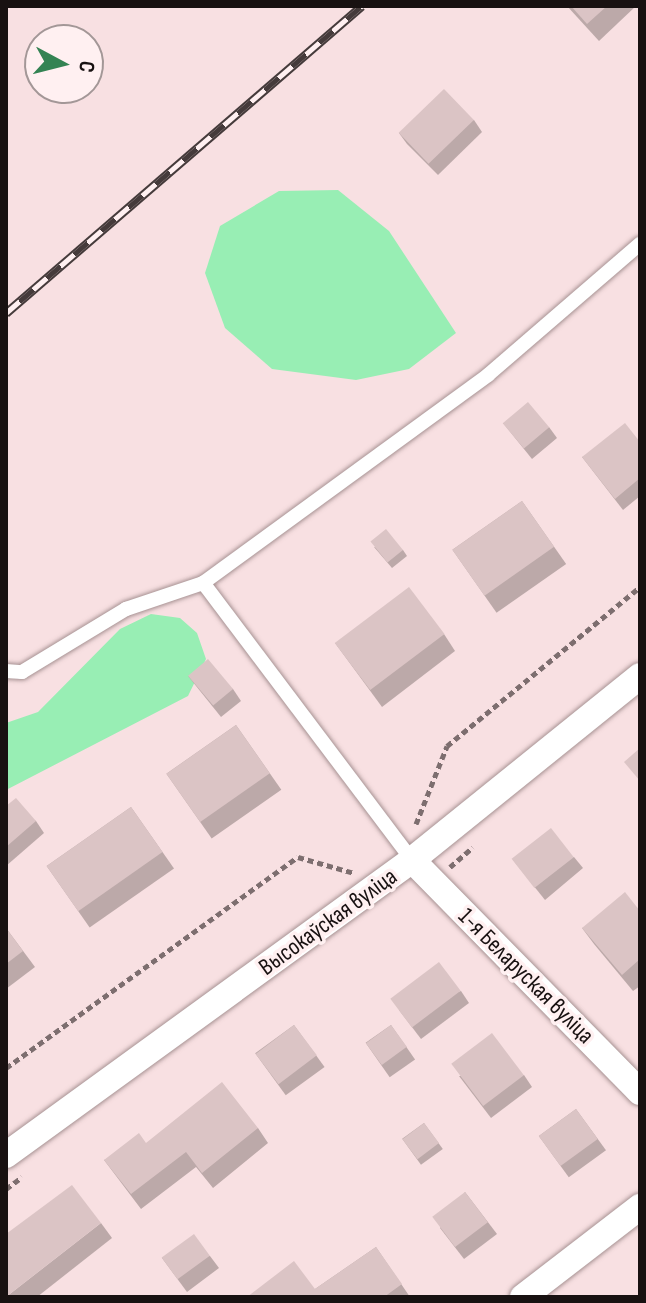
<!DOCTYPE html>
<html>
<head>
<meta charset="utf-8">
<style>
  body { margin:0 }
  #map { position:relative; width:646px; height:1303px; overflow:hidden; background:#f8e0e2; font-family:"Sofia Sans Condensed",sans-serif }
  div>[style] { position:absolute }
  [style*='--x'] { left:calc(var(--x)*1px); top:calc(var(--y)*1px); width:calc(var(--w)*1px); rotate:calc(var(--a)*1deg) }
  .green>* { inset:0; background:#98eeb4 }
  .path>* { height:5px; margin-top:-2.5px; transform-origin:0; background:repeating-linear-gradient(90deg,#7d6e6f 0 6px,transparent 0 10px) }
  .roads { filter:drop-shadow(0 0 2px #a79293) drop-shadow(0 0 2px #a79293) }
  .service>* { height:14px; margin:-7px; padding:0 7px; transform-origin:7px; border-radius:7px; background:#fff }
  .minor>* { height:26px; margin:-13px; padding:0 13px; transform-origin:13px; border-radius:13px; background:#fff }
  .rail>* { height:9px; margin-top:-4.5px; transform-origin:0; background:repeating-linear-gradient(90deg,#fff0f1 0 18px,#453b3b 0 36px); box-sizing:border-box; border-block:2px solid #453b3b }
  .wall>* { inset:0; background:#bca9a9; transform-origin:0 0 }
  .building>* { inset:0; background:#dbc4c5; transform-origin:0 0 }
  span { translate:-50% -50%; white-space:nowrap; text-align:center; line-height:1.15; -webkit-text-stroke:7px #fff0f1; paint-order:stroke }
  .street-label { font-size:24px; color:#181111 }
  .frame { position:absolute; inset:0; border:8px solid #181111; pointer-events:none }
  .north { position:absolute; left:24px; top:24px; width:80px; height:80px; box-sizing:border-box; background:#fff0f1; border:2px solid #a39797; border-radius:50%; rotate:97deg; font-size:22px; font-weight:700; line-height:32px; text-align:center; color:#181111 }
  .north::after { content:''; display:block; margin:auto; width:28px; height:36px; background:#348353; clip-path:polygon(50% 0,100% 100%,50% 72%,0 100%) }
</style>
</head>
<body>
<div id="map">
  <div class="green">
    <i style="clip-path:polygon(338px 190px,389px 231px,456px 333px,409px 369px,356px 380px,272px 369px,225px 328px,205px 273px,220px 226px,279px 191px)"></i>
    <i style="clip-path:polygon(151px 614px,180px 618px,197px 633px,206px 659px,188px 696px,6px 790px,6px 723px,38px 712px,120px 629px)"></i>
  </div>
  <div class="path">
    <i style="--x:416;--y:824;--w:84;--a:-68.3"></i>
    <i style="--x:447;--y:746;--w:250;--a:-39.5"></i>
    <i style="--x:450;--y:867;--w:30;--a:-41"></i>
    <i style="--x:6;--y:1068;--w:360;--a:-35.9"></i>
    <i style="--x:298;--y:857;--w:58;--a:15.9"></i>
    <i style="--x:6;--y:1189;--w:20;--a:-37"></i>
  </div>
  <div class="roads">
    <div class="service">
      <i style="--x:6;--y:671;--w:16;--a:4"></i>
      <i style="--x:22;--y:672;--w:122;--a:-31.2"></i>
      <i style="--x:126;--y:609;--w:81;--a:-18.7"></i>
      <i style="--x:412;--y:860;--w:347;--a:-127"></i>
      <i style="--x:203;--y:583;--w:353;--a:-36.1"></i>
      <i style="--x:488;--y:375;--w:201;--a:-40.8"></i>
    </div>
    <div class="minor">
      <i style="--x:412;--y:860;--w:325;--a:45.5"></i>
      <i style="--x:6;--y:1155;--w:502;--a:-36"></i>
      <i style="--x:412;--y:860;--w:293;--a:-38.9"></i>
      <i style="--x:523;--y:1297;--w:148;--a:-37.6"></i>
    </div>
  </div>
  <div class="rail">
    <i style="--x:6;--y:313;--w:470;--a:-40.8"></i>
  </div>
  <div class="wall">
    <i style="clip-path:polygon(567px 6px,636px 6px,599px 41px)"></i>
    <i style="clip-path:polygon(474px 120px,482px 132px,438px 175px,407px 144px,399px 133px)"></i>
    <i style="clip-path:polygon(503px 423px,549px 427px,557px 438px,532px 459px)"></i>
    <i style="clip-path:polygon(640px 442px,640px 496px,623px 510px,582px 457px)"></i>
    <i style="left:522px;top:501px;width:77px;height:85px;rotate:55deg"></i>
    <i style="clip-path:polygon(374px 547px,403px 550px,407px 556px,392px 568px)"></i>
    <i style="clip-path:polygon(444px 634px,455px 651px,382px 707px,335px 643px)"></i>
    <i style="clip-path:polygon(188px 676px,233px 689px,241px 701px,221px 717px)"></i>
    <i style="left:236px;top:725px;width:79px;height:85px;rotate:55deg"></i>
    <i style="clip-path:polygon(6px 806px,36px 821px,44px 833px,6px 866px)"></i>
    <i style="left:131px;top:807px;width:75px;height:103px;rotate:55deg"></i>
    <i style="clip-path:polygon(574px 857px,583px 868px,545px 900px,513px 860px)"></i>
    <i style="clip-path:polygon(640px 911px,640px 986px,633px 991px,594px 944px,582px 928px)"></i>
    <i style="clip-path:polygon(6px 928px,35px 967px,6px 989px)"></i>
    <i style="clip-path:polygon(461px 991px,469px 1003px,421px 1039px,399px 1010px)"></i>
    <i style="left:294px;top:1025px;width:52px;height:48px;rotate:54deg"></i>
    <i style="left:391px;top:1025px;width:42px;height:31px;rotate:55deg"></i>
    <i style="clip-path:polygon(524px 1075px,532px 1087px,491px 1118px,459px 1076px)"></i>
    <i style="left:576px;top:1109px;width:51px;height:46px;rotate:54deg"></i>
    <i style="left:424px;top:1123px;width:32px;height:27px;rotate:54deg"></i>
    <i style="clip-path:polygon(258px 1128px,268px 1143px,213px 1188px,196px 1167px,141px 1209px,104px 1160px,146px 1143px)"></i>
    <i style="clip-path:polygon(465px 1192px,497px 1234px,464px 1259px,440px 1228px)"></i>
    <i style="clip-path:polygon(101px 1223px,112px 1238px,37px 1297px,6px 1297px)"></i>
    <i style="clip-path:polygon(376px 1247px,410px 1297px,247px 1297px,315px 1289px)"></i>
    <i style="clip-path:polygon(210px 1256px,219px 1268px,187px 1292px,162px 1258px)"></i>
  </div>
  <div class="building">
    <i style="clip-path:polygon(571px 6px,607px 6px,587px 24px)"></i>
    <i style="left:444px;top:89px;width:43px;height:63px;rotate:46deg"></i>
    <i style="left:528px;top:402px;width:33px;height:33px;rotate:50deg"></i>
    <i style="clip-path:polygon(625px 423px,640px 442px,640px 478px,615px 499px,582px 457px)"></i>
    <i style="left:522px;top:501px;width:56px;height:85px;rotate:55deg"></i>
    <i style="left:386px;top:529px;width:27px;height:20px;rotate:51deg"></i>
    <i style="left:409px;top:587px;width:59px;height:93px;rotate:53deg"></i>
    <i style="left:208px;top:659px;width:39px;height:26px;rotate:50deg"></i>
    <i style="left:236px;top:725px;width:59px;height:85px;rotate:55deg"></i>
    <i style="clip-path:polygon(640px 748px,640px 781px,624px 762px)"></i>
    <i style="clip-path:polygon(16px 798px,36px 821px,6px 847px,6px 806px)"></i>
    <i style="left:131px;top:807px;width:55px;height:103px;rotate:55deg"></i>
    <i style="left:551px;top:828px;width:37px;height:50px;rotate:52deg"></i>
    <i style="clip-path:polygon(625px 892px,640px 911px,640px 959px,622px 975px,582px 928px)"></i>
    <i style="clip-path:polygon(6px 928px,23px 951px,6px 964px)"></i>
    <i style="left:439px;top:962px;width:36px;height:61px;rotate:53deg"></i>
    <i style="left:294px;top:1025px;width:38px;height:48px;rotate:53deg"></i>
    <i style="left:391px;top:1025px;width:27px;height:31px;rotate:54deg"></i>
    <i style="left:492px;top:1033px;width:53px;height:51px;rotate:53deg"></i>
    <i style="clip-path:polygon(222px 1082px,258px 1128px,202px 1173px,186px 1152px,131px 1194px,104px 1160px,139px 1133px,146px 1143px)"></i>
    <i style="left:576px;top:1109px;width:37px;height:46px;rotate:54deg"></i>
    <i style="left:424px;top:1123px;width:25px;height:27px;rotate:53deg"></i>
    <i style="clip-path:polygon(72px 1185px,101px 1223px,6px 1297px,6px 1234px)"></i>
    <i style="left:465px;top:1192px;width:38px;height:41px;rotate:53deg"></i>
    <i style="left:194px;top:1234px;width:27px;height:40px;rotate:54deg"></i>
    <i style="clip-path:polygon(376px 1247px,402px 1284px,384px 1297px,247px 1297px,294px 1261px,315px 1289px)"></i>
  </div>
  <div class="street-label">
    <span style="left:328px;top:922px;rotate:-36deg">Высокаўская вуліца</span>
    <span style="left:526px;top:976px;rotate:45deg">1-я Беларуская вуліца</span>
  </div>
  <div class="frame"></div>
  <div class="north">С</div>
</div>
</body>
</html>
